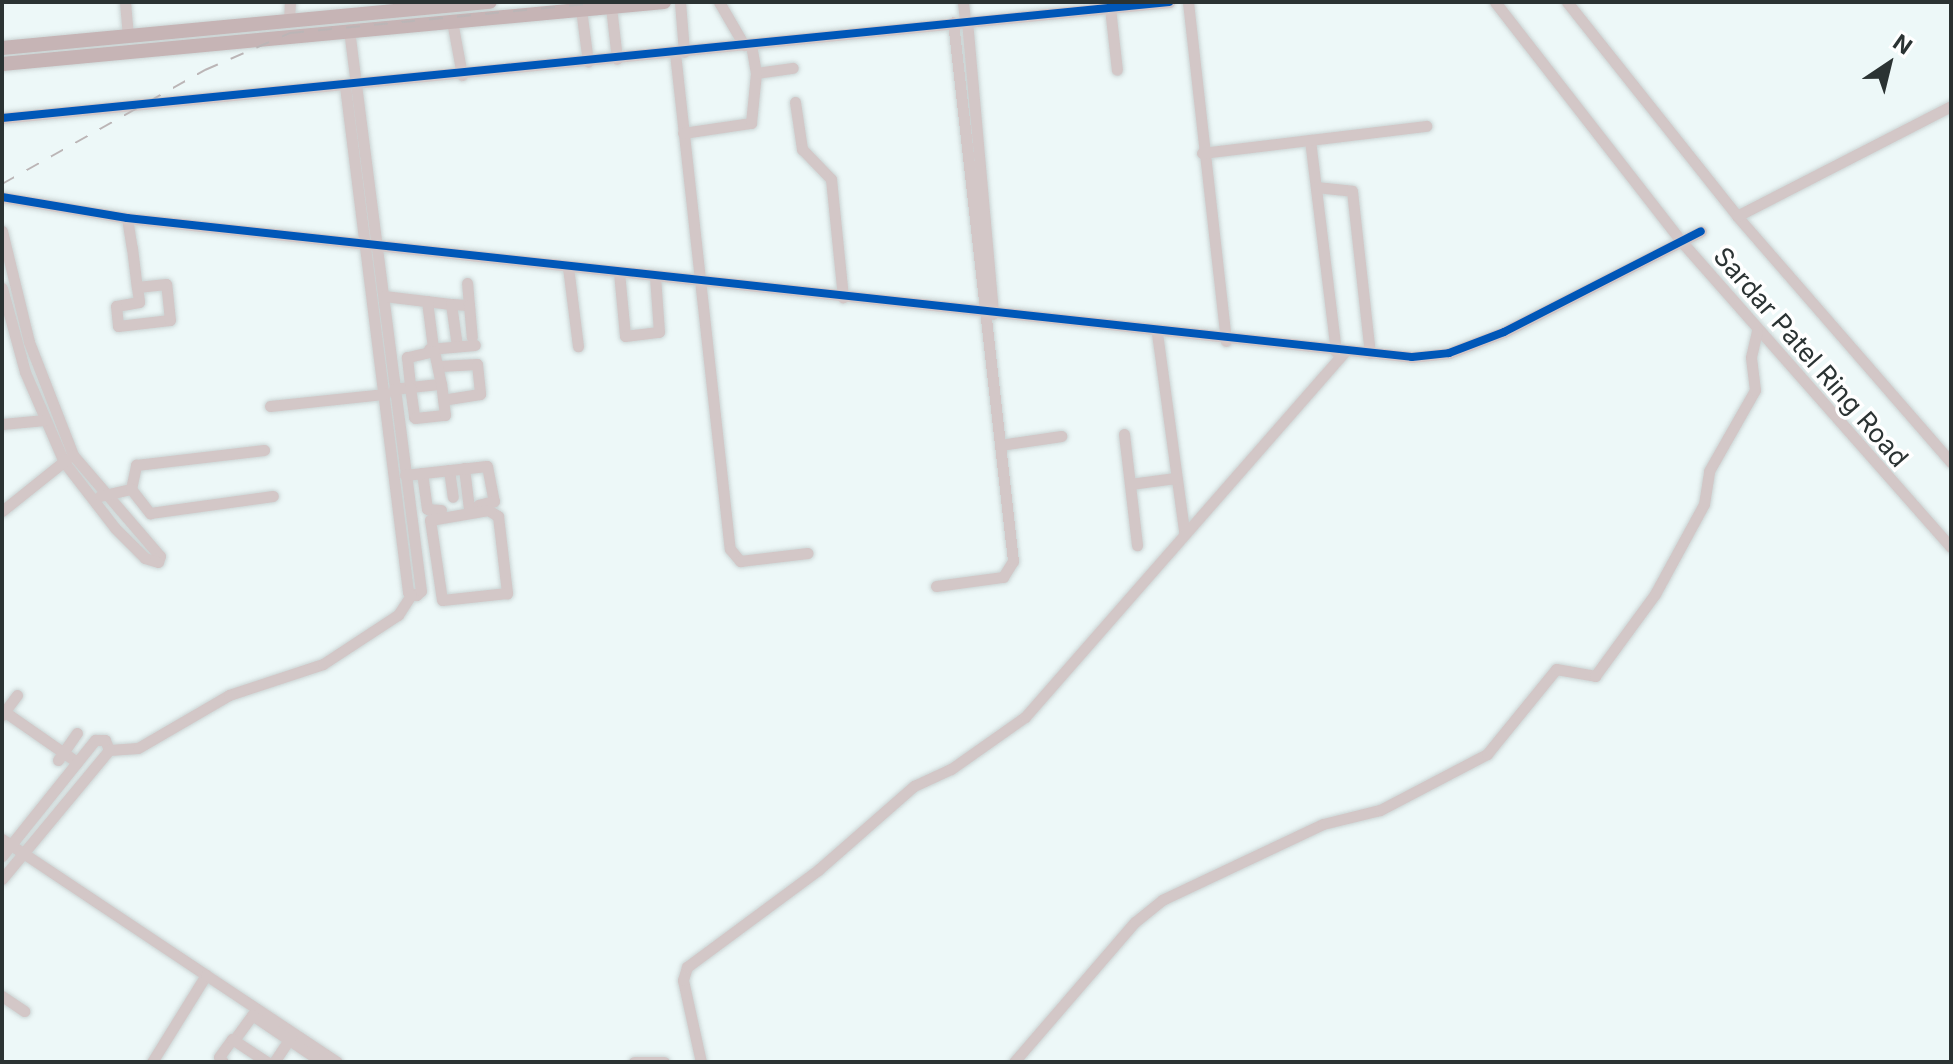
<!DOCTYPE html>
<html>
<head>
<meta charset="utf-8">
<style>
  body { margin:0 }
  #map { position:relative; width:1953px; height:1064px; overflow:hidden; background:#edf8f8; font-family:Inter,sans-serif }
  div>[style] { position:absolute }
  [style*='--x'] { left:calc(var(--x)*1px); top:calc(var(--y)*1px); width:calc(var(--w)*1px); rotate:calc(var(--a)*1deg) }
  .roads { filter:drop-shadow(0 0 2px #cbd4d4) drop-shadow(0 0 2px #cbd4d4) }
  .minor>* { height:11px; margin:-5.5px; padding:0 5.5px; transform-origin:5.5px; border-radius:5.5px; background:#d3c7c7 }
  .major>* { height:14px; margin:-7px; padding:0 7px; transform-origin:7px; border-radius:7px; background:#c6b4b5 }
  .rail>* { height:2px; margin-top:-1px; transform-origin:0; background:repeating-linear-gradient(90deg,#bbb5b6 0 14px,transparent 0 28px) }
  .cycleway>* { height:8px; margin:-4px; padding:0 4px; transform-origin:4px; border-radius:4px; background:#0057b8 }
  span { translate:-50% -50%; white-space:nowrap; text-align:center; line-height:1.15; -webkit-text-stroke:7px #fff; paint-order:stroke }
  .street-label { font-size:26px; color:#2b3333 }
  .frame { position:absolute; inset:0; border:4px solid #2b3333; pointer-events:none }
  .north { position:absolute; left:1849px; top:24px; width:80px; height:80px; -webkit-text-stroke:6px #fff; paint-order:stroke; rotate:35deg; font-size:22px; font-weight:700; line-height:32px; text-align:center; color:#2b3333 }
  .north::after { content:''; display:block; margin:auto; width:28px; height:36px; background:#2b3333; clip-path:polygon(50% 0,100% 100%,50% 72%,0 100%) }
</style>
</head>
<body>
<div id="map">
  <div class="roads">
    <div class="minor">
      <i style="--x:125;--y:2;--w:34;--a:85"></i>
      <i style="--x:680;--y:2;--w:50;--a:85.4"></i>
      <i style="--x:719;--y:2;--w:50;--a:59.8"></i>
      <i style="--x:963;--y:2;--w:19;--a:84"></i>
      <i style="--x:1188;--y:2;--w:341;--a:83.6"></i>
      <i style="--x:1495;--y:2;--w:303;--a:52.1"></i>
      <i style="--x:1681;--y:241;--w:408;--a:48.6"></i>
      <i style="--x:1567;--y:2;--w:273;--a:51.5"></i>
      <i style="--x:1737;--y:216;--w:326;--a:49"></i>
      <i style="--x:611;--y:7;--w:52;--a:83.4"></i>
      <i style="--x:1110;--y:8;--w:62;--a:83.6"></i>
      <i style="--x:581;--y:9;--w:53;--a:82.5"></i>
      <i style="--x:289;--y:20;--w:18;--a:-87"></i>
      <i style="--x:452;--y:21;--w:55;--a:79.5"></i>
      <i style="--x:967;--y:21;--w:294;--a:84.9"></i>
      <i style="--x:675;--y:53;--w:499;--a:83.7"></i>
      <i style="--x:730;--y:549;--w:16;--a:50"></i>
      <i style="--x:740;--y:561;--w:68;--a:-6.7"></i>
      <i style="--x:756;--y:73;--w:37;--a:-8"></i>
      <i style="--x:345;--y:86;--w:510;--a:82.9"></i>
      <i style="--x:408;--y:592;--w:9;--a:21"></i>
      <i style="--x:416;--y:595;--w:6;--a:-39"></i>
      <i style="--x:421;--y:591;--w:566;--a:-97.31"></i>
      <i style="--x:795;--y:102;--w:48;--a:81.5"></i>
      <i style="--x:802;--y:149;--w:42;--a:46"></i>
      <i style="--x:831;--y:179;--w:119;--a:84.2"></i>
      <i style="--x:2;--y:118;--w:1173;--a:-5.68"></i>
      <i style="--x:683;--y:133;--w:69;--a:-8.4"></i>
      <i style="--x:751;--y:123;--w:50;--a:-84.3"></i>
      <i style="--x:756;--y:73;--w:29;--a:-100"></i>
      <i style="--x:1310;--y:140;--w:213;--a:83"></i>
      <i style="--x:1202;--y:153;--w:226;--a:-6.9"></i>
      <i style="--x:1316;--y:187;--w:36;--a:6"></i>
      <i style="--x:1352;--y:191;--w:163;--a:83.7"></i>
      <i style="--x:2;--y:197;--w:127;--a:9.5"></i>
      <i style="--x:127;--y:218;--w:1292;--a:6.17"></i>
      <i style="--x:1412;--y:357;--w:37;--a:-6"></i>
      <i style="--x:1449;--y:353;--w:59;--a:-20.9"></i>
      <i style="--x:1504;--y:332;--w:221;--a:-27.1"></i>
      <i style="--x:1737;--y:216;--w:241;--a:-27.2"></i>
      <i style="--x:127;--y:218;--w:30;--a:81"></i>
      <i style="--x:132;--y:248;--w:39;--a:83"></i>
      <i style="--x:137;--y:287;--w:15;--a:82"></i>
      <i style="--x:139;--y:302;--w:23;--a:170"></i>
      <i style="--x:116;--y:306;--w:20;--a:84"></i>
      <i style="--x:118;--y:326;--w:52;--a:-6.6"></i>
      <i style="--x:170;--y:320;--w:36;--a:-96"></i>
      <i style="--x:166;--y:284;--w:29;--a:174"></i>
      <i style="--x:2;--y:231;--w:114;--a:76.3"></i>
      <i style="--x:29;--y:342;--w:121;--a:68.7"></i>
      <i style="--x:73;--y:455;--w:133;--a:49.3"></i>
      <i style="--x:160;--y:556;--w:6;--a:108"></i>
      <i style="--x:158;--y:562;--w:14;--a:-163"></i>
      <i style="--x:145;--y:558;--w:42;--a:-135"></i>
      <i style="--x:115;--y:528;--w:83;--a:-127.7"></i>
      <i style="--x:64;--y:462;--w:98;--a:-113.4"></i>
      <i style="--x:25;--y:372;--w:87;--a:-105.3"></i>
      <i style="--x:568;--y:267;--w:80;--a:82.8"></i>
      <i style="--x:619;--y:272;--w:64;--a:84.6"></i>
      <i style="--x:625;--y:336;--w:34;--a:-7"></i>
      <i style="--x:659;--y:332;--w:56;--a:-94.1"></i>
      <i style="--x:384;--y:296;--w:67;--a:6.8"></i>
      <i style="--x:451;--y:304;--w:42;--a:81.9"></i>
      <i style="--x:427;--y:301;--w:47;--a:82.7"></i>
      <i style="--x:451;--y:304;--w:18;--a:3"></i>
      <i style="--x:469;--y:305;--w:22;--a:-95"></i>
      <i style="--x:469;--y:305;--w:32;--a:85"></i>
      <i style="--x:1157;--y:333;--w:200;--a:82.2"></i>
      <i style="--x:429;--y:349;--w:46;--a:-5"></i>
      <i style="--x:439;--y:366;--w:38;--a:-3"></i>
      <i style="--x:477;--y:364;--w:30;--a:84"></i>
      <i style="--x:480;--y:394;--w:37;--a:171"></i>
      <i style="--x:394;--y:389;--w:16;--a:-7"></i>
      <i style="--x:410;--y:387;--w:31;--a:-6"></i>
      <i style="--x:441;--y:384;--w:34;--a:-102"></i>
      <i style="--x:434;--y:351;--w:28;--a:167"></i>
      <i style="--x:407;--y:357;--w:30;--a:84"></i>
      <i style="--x:410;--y:387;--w:30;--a:82"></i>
      <i style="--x:414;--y:417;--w:1;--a:45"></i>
      <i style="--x:415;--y:418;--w:30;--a:-6"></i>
      <i style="--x:445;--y:415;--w:31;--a:-97"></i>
      <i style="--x:270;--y:406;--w:116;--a:-6"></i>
      <i style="--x:2;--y:424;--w:43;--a:-5.3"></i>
      <i style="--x:1124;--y:434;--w:112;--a:83.3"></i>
      <i style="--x:1000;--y:445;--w:62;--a:-8.4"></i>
      <i style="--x:464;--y:468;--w:39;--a:83"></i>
      <i style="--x:449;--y:470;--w:27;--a:82"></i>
      <i style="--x:422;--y:473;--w:36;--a:82"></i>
      <i style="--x:427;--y:509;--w:14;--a:4"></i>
      <i style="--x:405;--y:475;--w:82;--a:-6.3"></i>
      <i style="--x:487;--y:466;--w:36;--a:79"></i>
      <i style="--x:494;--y:501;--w:16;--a:166"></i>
      <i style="--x:1130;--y:484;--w:46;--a:-7.4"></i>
      <i style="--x:131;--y:489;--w:25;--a:-78"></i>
      <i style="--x:136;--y:465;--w:129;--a:-6.7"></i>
      <i style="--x:100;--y:496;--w:32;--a:-13"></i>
      <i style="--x:131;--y:489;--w:31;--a:52"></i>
      <i style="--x:150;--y:513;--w:124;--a:-7.9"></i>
      <i style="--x:488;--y:510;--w:12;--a:31"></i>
      <i style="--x:498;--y:516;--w:78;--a:83.3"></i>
      <i style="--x:507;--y:593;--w:65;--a:173.9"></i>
      <i style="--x:442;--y:600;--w:81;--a:-98.5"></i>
      <i style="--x:430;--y:520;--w:59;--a:-9.8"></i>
      <i style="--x:2;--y:511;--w:83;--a:-38.7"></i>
      <i style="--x:936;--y:586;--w:68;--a:-7.7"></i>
      <i style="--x:1003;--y:577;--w:19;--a:-58"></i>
      <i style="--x:1013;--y:561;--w:542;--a:-96.35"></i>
      <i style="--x:5;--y:712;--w:88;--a:34.8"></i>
      <i style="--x:2;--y:715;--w:25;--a:-53"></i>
      <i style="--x:109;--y:750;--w:29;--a:-4"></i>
      <i style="--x:138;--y:748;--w:105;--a:-30.2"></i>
      <i style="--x:229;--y:695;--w:99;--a:-18.3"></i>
      <i style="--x:323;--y:664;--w:90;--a:-33.2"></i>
      <i style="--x:398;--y:615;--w:24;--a:-57"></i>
      <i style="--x:58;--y:760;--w:33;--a:-55"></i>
      <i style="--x:2;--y:839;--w:245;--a:33.7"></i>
      <i style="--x:206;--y:975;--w:102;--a:121.8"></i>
      <i style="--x:2;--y:856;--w:149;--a:-51.3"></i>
      <i style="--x:95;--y:740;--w:10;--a:0"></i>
      <i style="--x:105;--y:740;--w:11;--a:68"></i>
      <i style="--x:2;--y:879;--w:168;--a:-50.3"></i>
      <i style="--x:206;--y:975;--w:157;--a:33.6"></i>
      <i style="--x:2;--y:996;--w:27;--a:34"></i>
      <i style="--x:234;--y:1040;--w:31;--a:-54"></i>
      <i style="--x:252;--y:1015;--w:84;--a:33.9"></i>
      <i style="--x:223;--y:1062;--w:6;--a:-129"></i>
      <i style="--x:219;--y:1057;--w:22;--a:-54"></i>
      <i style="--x:232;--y:1039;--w:42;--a:33.3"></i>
      <i style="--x:274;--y:1062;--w:30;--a:-56"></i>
      <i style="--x:634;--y:1062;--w:30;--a:0"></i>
      <i style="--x:701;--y:1062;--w:84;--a:-102.4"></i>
      <i style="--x:683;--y:980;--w:14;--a:-73"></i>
      <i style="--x:687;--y:967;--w:163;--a:-36.5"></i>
      <i style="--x:818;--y:870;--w:128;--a:-41.2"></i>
      <i style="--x:914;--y:786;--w:41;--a:-24.7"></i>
      <i style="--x:951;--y:769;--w:90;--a:-35.1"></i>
      <i style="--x:1025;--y:717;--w:485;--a:-48.8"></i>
      <i style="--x:1014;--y:1062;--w:185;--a:-49.2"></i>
      <i style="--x:1135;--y:922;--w:35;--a:-39"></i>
      <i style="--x:1162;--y:900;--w:178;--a:-25.3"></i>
      <i style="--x:1323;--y:824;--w:59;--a:-13.8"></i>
      <i style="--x:1380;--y:810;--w:121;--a:-27.6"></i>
      <i style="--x:1487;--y:754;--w:109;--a:-50.9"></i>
      <i style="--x:1556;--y:669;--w:40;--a:10"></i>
      <i style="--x:1595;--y:676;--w:102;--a:-53.8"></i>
      <i style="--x:1655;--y:594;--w:102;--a:-61.4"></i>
      <i style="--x:1704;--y:504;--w:33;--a:-81"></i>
      <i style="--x:1709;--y:471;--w:93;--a:-60.4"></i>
      <i style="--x:1755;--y:390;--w:33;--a:-97"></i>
      <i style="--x:1751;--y:357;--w:26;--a:-77"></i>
    </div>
    <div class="major">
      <i style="--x:2;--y:48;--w:490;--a:-5.4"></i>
      <i style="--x:2;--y:64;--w:665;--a:-5.35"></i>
    </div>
  </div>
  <div class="rail">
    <i style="--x:2;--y:184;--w:233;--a:-29.3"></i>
    <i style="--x:205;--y:70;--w:93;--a:-23.5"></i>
    <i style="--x:290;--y:33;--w:316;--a:-5.6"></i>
  </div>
  <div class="cycleway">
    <i style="--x:2;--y:118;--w:1173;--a:-5.68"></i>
    <i style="--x:2;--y:197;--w:127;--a:9.5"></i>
    <i style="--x:127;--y:218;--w:1292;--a:6.17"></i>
    <i style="--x:1412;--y:357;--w:37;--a:-6"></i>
    <i style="--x:1449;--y:353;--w:59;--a:-20.9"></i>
    <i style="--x:1504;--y:332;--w:221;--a:-27.1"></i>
  </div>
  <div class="street-label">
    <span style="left:1811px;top:357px;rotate:49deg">Sardar Patel Ring Road</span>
  </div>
  <div class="frame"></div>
  <div class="north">N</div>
</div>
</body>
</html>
